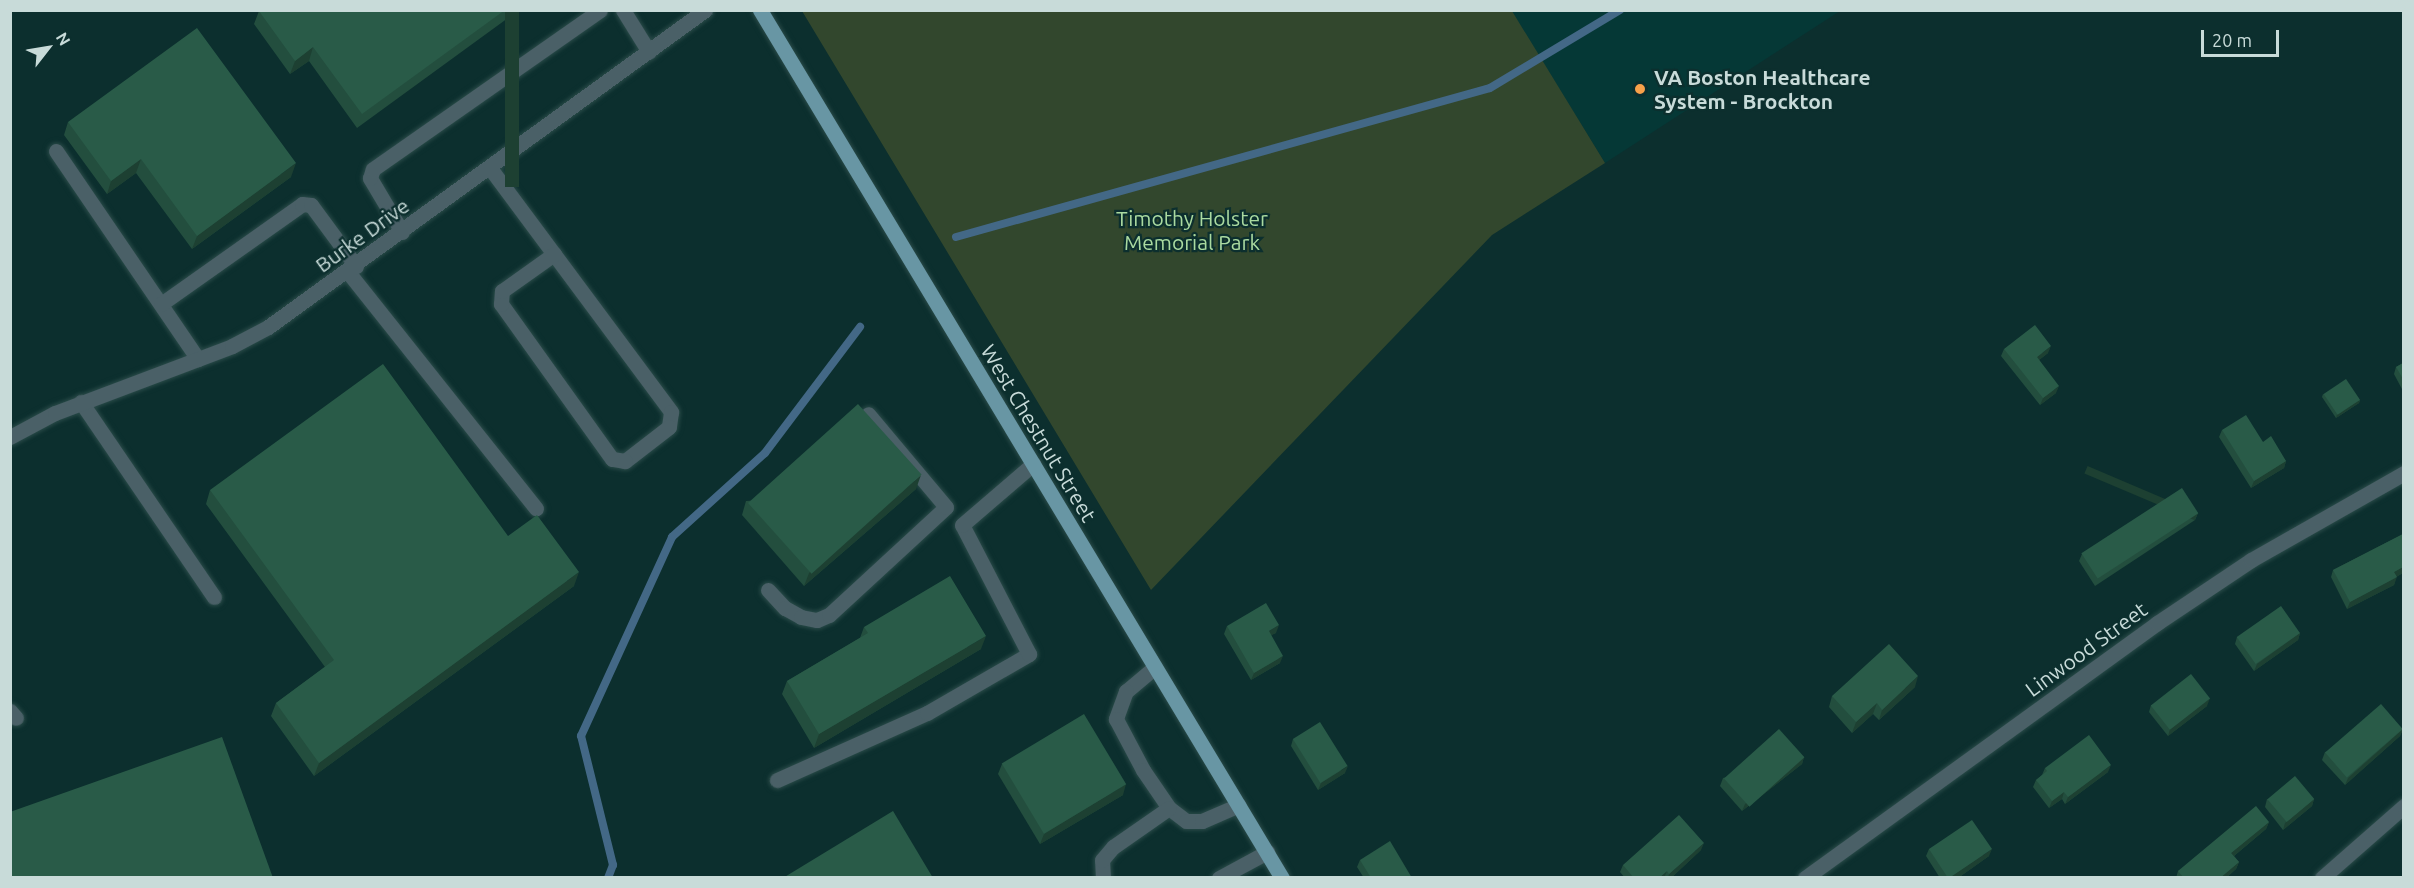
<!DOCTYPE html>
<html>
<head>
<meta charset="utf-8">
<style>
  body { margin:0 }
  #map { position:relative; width:2414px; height:888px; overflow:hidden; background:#0c2f2e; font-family:Ubuntu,sans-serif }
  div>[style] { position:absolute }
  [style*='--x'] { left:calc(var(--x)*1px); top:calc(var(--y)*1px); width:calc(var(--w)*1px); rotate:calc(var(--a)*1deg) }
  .built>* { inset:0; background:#053836 }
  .green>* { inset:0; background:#32472d }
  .stream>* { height:8px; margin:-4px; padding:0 4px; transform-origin:4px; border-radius:4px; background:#436886 }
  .roads { filter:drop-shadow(0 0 2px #2a4b49) drop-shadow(0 0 2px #2a4b49) }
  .minor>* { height:15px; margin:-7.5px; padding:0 7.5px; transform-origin:7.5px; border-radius:7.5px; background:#4a6067 }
  .major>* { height:15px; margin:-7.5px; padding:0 7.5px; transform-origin:7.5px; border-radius:7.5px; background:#6896a4 }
  .wall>* { inset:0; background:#234e3e }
  .shaded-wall>* { inset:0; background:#1d4032; transform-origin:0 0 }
  .building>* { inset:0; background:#295b48; transform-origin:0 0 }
  .dots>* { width:16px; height:16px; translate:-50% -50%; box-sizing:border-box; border:3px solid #0c2f2e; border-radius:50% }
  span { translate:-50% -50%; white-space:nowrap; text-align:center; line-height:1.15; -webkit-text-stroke:4.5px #0c2f2e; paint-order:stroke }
  .poi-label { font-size:21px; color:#c8dbd9; font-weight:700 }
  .left { translate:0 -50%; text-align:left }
  .park-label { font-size:21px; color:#aadaa0 }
  .street-label { font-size:21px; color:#c8dbd9 }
  .frame { position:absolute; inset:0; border:12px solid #c8dbd9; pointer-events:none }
  .north { position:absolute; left:18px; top:18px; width:60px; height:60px; -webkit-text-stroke:4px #0c2f2e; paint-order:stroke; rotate:59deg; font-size:16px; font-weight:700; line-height:24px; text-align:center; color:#c8dbd9 }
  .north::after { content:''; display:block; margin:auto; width:21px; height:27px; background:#c8dbd9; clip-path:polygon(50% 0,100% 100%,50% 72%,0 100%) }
  .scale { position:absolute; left:2201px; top:30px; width:78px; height:27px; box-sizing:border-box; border:3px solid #c8dbd9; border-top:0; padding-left:8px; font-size:18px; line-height:21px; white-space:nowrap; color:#c8dbd9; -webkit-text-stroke:4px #0c2f2e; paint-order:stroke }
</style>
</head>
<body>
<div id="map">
  <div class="built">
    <i style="clip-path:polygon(1511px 11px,1840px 11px,1605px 163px)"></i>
  </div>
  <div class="green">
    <i style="clip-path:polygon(802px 11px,1512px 11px,1605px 163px,1492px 235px,1151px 590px)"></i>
  </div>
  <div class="stream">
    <i style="--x:956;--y:237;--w:554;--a:-15.59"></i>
    <i style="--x:1490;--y:88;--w:152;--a:-31"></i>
    <i style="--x:608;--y:878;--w:14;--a:-69"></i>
    <i style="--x:613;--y:865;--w:133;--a:-103.9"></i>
    <i style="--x:581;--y:736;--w:219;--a:-65.4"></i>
    <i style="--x:672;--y:537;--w:125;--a:-42.1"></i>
    <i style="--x:765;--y:453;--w:158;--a:-53"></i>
  </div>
  <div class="roads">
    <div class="minor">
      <i style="--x:623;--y:10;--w:49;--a:58.2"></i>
      <i style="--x:56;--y:151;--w:252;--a:55.7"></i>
      <i style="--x:490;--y:168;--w:304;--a:53.4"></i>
      <i style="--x:671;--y:412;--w:15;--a:98"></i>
      <i style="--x:669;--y:427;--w:56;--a:142.3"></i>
      <i style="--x:625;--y:461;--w:13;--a:-171"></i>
      <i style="--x:612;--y:459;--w:191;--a:-125.6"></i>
      <i style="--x:501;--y:304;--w:13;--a:-86"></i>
      <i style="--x:502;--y:291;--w:64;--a:-35.4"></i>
      <i style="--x:402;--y:232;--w:63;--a:-120.7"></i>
      <i style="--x:370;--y:178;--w:9;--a:-72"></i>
      <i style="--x:373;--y:169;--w:277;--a:-35"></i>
      <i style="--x:348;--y:272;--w:302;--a:51.5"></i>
      <i style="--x:161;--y:304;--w:173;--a:-35.3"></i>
      <i style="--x:302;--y:204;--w:9;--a:6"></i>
      <i style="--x:311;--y:205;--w:76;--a:53.6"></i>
      <i style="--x:81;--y:402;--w:236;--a:55.7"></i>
      <i style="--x:10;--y:437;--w:51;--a:-28.1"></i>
      <i style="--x:55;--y:413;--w:189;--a:-20.7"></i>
      <i style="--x:232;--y:346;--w:41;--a:-27.8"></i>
      <i style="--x:268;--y:327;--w:540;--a:-35.96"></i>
      <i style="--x:768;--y:590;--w:25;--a:47"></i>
      <i style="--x:785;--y:608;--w:18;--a:29"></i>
      <i style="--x:801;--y:617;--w:16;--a:11"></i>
      <i style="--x:817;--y:620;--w:13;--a:-23"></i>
      <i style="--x:829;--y:615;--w:159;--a:-42.7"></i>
      <i style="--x:946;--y:507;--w:121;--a:-130"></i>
      <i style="--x:1155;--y:667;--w:38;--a:140"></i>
      <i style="--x:1126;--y:691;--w:30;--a:110"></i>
      <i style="--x:1116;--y:719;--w:58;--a:62.1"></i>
      <i style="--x:1143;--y:770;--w:46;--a:55.6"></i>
      <i style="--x:1169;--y:808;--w:21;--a:37"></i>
      <i style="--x:1186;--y:821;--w:16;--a:0"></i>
      <i style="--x:1202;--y:821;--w:40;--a:-23.4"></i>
      <i style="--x:10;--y:711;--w:9;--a:49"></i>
      <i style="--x:777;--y:780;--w:164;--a:-24.1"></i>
      <i style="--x:927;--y:713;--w:118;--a:-30"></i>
      <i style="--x:1029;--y:654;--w:145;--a:-117.4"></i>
      <i style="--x:962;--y:525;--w:94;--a:-40.7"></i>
      <i style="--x:1103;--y:878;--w:18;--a:-93"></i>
      <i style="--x:1102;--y:860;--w:17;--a:-50"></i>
      <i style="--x:1113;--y:847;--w:68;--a:-34.9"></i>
      <i style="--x:1219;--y:878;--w:55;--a:-28.4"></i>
      <i style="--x:1805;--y:878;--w:435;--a:-35.9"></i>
      <i style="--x:2157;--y:623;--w:113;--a:-33.8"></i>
      <i style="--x:2251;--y:560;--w:176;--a:-29.6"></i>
      <i style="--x:2322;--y:878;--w:109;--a:-41.3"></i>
    </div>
    <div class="major">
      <i style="--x:760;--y:10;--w:1013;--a:58.98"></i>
    </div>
  </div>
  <div class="wall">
    <i style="clip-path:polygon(519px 10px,357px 128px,309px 61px,290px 74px,254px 24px,259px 11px)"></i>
    <i style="clip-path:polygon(68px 122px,291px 177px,192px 249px,136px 173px,107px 194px,64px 135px)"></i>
    <i style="clip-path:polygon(2004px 349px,2048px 353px,2039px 360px,2056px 393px,2040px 405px,2001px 356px)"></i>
    <i style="clip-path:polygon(2403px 363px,2403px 391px,2394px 374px,2396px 367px)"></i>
    <i style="clip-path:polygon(2323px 394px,2360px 400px,2359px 403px,2336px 418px,2322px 397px)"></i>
    <i style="clip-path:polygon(2222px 430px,2263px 442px,2286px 461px,2284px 468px,2251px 488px,2219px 437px)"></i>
    <i style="clip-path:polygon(916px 489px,804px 586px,742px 515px,746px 501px)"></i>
    <i style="clip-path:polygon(210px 490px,508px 536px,574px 586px,314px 776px,271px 716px,276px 703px,325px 667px,206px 504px)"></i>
    <i style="clip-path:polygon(2198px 513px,2195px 520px,2095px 586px,2079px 561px,2082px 554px)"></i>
    <i style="clip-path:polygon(2403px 534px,2403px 573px,2396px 577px,2394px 585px,2347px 609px,2331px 577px,2333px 570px)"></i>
    <i style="clip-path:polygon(1227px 626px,1276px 633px,1271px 635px,1280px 663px,1251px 680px,1224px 634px)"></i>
    <i style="clip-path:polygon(864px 627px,981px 649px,814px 748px,782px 694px,787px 681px,860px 638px)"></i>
    <i style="clip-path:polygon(2300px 633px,2298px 640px,2254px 671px,2235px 644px,2237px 637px)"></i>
    <i style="clip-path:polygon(1915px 687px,1879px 720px,1873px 714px,1852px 733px,1829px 707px,1832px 696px)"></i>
    <i style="clip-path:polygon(2151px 705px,2207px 706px,2168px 736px,2149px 712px)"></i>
    <i style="clip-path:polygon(2403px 729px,2400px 736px,2345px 785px,2322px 760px,2325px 752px)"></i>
    <i style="clip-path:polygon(1293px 739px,1345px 773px,1318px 790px,1291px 746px)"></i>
    <i style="clip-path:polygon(1804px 757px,1802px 764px,1742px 811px,1720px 786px,1723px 778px)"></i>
    <i style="clip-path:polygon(1002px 764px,1123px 795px,1040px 844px,998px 774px)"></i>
    <i style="clip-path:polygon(2045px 768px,2108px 772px,2065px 804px,2062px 799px,2049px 808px,2033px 787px,2036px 780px,2042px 775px)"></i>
    <i style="clip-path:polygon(2267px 799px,2314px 799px,2312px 806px,2283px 830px,2265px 807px)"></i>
    <i style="clip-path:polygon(2269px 822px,2266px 829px,2234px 856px,2239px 862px,2236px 869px,2226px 878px,2176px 878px,2178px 871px)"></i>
    <i style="clip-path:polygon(1929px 849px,1989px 856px,1958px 878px,1940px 878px,1926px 856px)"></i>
    <i style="clip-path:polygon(1701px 850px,1671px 878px,1625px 878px,1620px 872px,1623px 865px)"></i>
    <i style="clip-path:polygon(1360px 860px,1412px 878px,1364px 878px,1357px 867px)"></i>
  </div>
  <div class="shaded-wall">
    <i style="left:505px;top:10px;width:14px;height:177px"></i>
    <i style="clip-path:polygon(313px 47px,309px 61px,290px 74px,295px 61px)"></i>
    <i style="clip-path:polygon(141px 159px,136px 173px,107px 194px,111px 181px)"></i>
    <i style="clip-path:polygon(296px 163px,291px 177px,192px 249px,197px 236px)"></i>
    <i style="clip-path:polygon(2051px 346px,2048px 353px,2034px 364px,2037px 357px)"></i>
    <i style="clip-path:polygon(2059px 386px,2056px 393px,2040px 405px,2043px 398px)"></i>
    <i style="clip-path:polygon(2360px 400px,2359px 403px,2336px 418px,2337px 414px)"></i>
    <i style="clip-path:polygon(2286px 461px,2284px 468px,2251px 488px,2254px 481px)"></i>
    <i style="clip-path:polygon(921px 475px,916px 489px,804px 586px,809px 573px)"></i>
    <i style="left:2198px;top:513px;width:8px;height:120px;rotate:113deg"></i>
    <i style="clip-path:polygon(2403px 567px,2403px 573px,2391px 580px,2394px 572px)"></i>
    <i style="clip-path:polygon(579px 572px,574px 586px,314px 776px,319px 763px)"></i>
    <i style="clip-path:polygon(2397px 577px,2394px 585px,2347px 609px,2350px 602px)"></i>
    <i style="clip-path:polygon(1279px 625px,1276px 633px,1266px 638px,1269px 631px)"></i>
    <i style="clip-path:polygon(2300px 633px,2298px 640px,2254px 671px,2257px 664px)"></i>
    <i style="clip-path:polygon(986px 636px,981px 649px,814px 748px,819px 734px)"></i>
    <i style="clip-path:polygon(1283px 656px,1280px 663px,1251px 680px,1254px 673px)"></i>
    <i style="clip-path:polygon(1918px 676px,1915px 687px,1879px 720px,1882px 710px)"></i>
    <i style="clip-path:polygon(2210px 698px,2207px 706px,2168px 736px,2170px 729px)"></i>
    <i style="clip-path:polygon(1877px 703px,1873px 714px,1852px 733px,1856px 722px)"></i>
    <i style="clip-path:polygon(2403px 729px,2400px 736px,2345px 785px,2348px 778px)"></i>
    <i style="clip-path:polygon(1804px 757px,1802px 764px,1742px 811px,1745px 804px)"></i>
    <i style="clip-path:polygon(2111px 765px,2108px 772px,2065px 804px,2068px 797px)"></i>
    <i style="clip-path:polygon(1348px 766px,1345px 773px,1318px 790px,1321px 783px)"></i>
    <i style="clip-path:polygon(1126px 784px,1123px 795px,1040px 844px,1044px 834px)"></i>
    <i style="clip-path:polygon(2064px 792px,2062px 799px,2049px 808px,2052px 801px)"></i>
    <i style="clip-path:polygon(2314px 799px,2312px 806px,2283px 830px,2285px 823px)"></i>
    <i style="clip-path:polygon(2269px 822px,2266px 829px,2229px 860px,2231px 853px)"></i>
    <i style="clip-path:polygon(1704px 843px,1701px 850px,1671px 878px,1668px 878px,1669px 874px)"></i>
    <i style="clip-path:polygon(1992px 849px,1989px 856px,1958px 878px,1949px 878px)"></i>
    <i style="clip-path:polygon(2239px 862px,2236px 869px,2226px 878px,2220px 878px)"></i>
    <i style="clip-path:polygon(1667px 871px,1664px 878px,1659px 878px)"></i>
  </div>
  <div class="building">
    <i style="clip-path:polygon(259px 10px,505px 10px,362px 114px,313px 47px,295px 61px,259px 11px)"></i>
    <i style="clip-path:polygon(197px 28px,296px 163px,197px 236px,141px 159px,111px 181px,68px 122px)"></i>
    <i style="clip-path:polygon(2035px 325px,2051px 346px,2037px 357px,2059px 386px,2043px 398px,2004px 349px)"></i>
    <i style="clip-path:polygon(2403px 363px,2403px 379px,2396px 367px)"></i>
    <i style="clip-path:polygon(383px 364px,508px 536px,537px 515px,579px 572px,319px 763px,276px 703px,334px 660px,210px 490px)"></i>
    <i style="left:2346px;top:379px;width:25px;height:27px;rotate:56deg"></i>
    <i style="left:858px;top:404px;width:95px;height:148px;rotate:48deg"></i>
    <i style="clip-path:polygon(2246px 415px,2263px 442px,2271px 436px,2286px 461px,2254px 481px,2222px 430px)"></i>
    <i style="left:2182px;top:488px;width:30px;height:120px;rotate:57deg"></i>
    <i style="clip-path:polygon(2403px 534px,2403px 567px,2394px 572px,2397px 577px,2350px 602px,2333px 570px)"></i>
    <i style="clip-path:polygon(950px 576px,986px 636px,819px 734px,787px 681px,868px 633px,864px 627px)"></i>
    <i style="clip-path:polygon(1266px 603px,1279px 625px,1269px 631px,1283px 656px,1254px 673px,1227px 626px)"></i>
    <i style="left:2281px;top:606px;width:33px;height:54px;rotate:55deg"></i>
    <i style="clip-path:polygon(1889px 644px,1918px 676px,1882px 710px,1877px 703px,1856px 722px,1832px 696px)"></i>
    <i style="left:2191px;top:674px;width:31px;height:51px;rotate:52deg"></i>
    <i style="left:2381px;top:704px;width:33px;height:74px;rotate:49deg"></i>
    <i style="left:1084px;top:714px;width:82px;height:96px;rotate:59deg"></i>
    <i style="left:1320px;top:722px;width:52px;height:32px;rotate:58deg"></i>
    <i style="left:1779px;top:729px;width:38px;height:74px;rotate:48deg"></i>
    <i style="clip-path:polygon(2089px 735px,2111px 765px,2068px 797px,2064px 792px,2052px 801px,2036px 780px,2047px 771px,2045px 768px)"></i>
    <i style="clip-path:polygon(222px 737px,273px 878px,10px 878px,10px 812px)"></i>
    <i style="left:2295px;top:776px;width:30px;height:36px;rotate:50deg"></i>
    <i style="clip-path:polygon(2256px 806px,2269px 822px,2231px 853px,2239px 862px,2220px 878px,2184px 878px,2178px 871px)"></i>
    <i style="clip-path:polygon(893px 811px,933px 878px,783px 878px)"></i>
    <i style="clip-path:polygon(1679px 815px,1704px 843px,1669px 874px,1667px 871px,1659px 878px,1634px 878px,1623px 865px)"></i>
    <i style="clip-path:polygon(1972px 820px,1992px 849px,1949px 878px,1948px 878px,1929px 849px)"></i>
    <i style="clip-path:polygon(1390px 841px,1412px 878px,1371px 878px,1360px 860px)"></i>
  </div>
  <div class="dots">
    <i style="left:1640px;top:89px;background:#f8a14a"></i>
  </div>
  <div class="poi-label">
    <span class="left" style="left:1654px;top:89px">VA Boston Healthcare<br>System - Brockton</span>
  </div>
  <div class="park-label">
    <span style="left:1192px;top:230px">Timothy Holster<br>Memorial Park</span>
  </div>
  <div class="street-label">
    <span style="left:362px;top:235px;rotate:-36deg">Burke Drive</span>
    <span style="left:1039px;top:433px;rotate:59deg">West Chestnut Street</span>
    <span style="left:2086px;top:649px;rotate:-36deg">Linwood Street</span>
  </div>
  <div class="frame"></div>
  <div class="north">N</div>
  <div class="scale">20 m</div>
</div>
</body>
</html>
